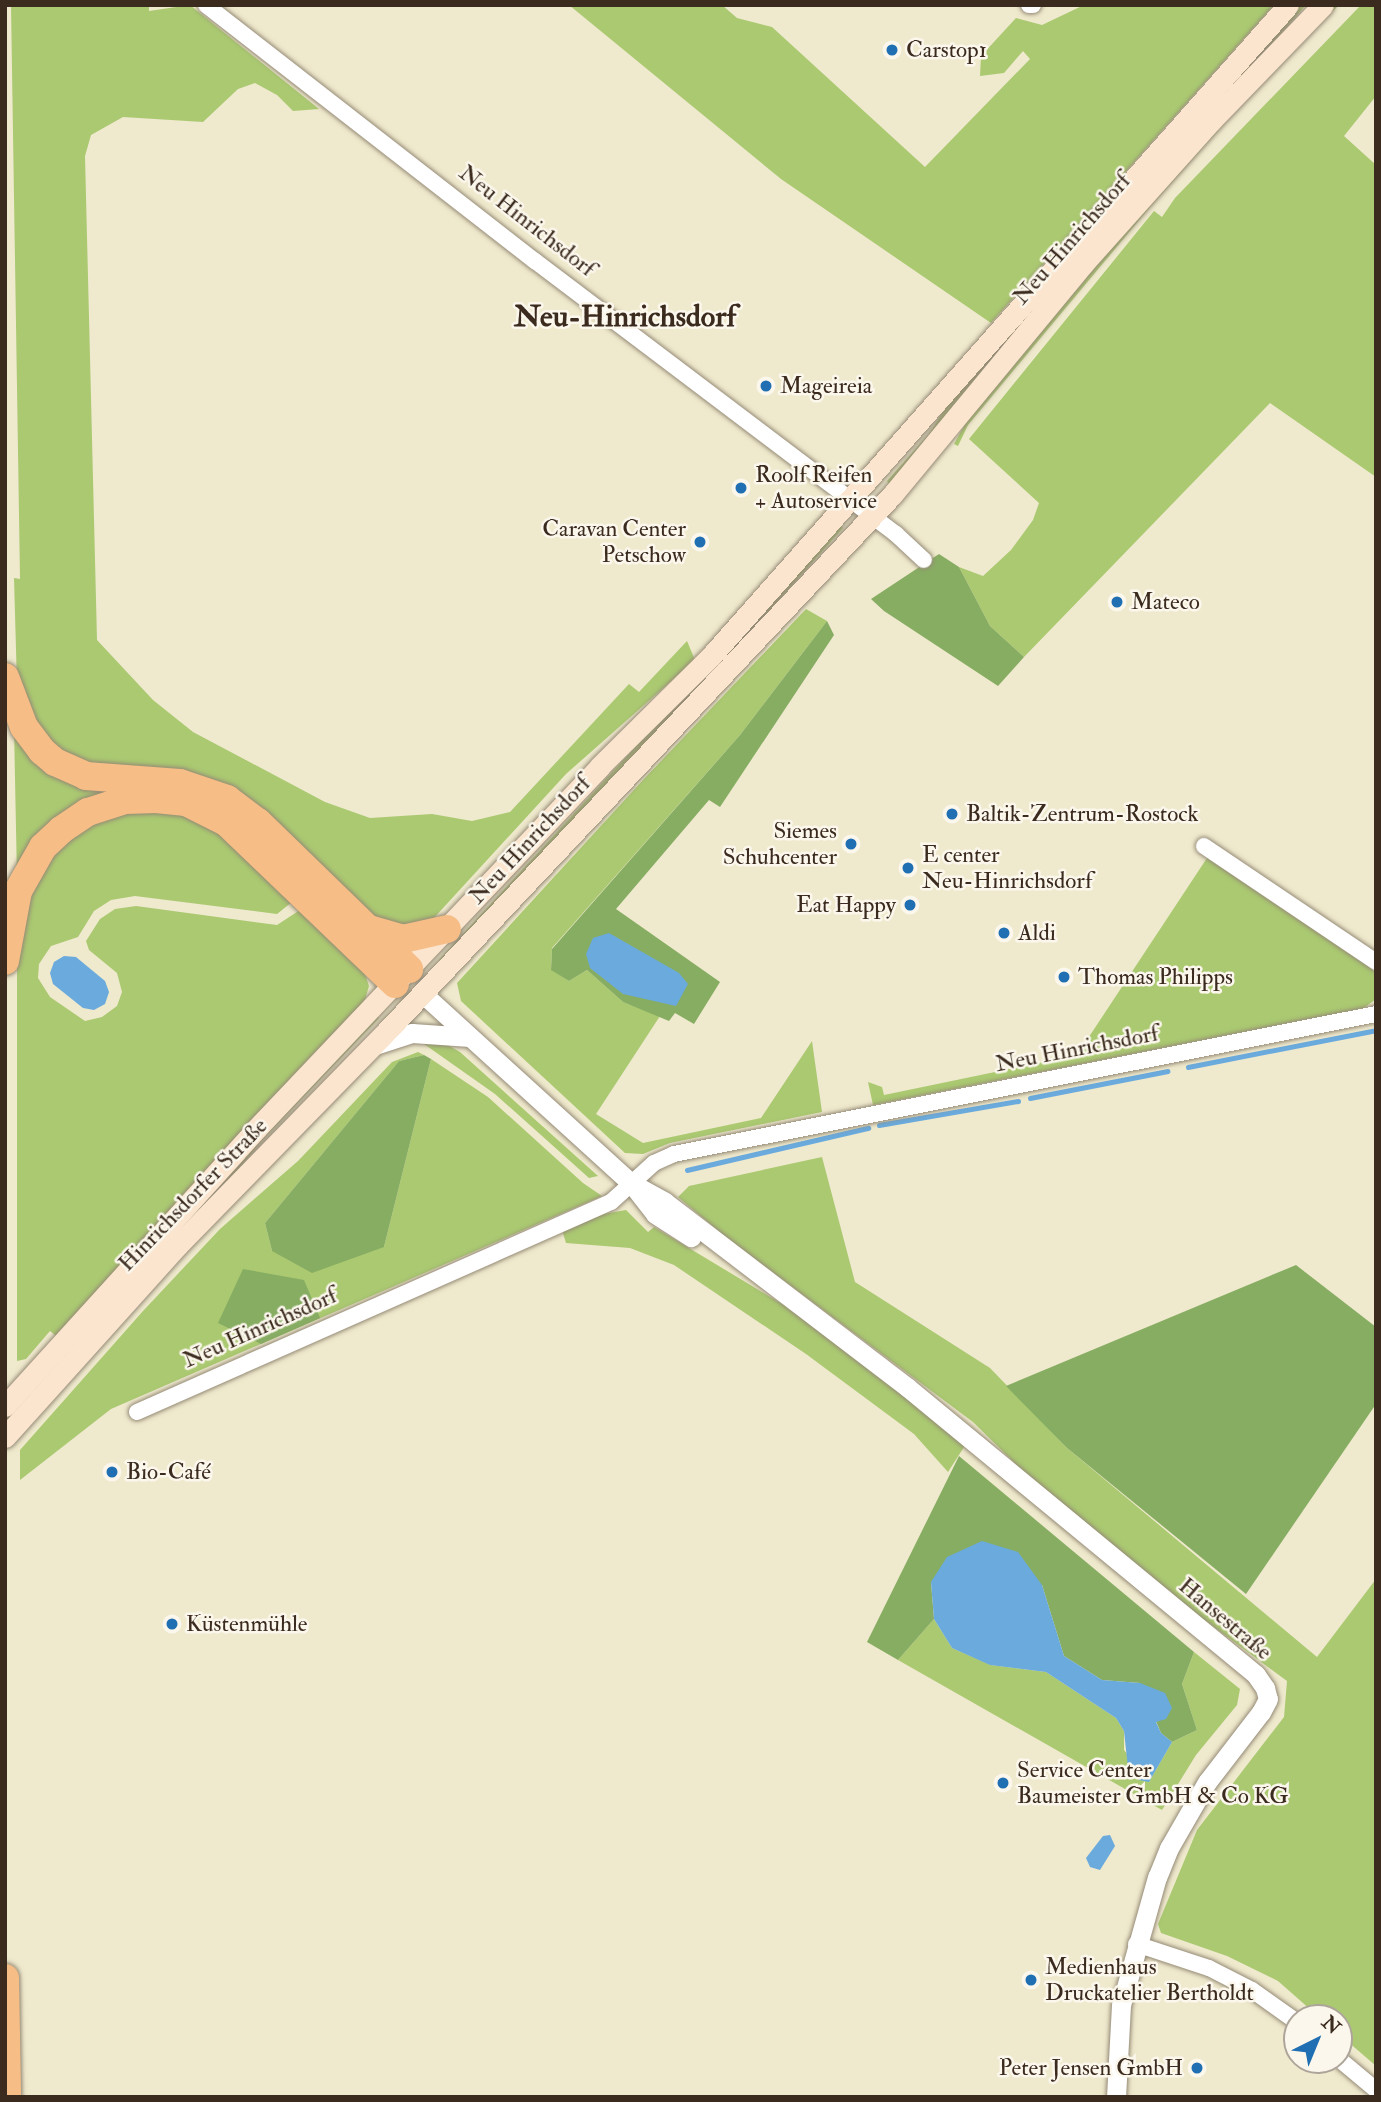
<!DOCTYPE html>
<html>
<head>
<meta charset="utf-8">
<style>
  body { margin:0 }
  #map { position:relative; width:1381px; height:2102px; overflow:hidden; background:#efe9cd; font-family:"IM FELL Double Pica",serif }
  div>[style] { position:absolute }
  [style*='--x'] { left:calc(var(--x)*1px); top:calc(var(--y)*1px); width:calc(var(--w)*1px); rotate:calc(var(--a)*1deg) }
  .green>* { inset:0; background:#aac971 }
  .forest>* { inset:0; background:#87ad63 }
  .water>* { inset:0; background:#6aaadd }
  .stream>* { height:4.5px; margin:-2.25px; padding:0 2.25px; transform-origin:2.25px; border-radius:2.25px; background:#6aaadd }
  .roads { filter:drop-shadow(0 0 2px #958a76) drop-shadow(0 0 2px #958a76) }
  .minor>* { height:16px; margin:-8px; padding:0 8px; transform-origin:8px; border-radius:8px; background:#fff }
  .tertiary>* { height:19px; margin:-9.5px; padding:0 9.5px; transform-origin:9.5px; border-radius:9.5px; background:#fff }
  .secondary>* { height:21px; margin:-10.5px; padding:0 10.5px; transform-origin:10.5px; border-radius:10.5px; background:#fbe5cf }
  .motorway>* { height:28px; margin:-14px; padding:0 14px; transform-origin:14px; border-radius:14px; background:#f6be86 }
  .dots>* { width:19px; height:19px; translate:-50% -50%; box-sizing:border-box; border:4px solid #fbf7ec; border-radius:50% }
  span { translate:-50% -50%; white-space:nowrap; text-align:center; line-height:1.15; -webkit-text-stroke:5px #fbf7ec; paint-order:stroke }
  .poi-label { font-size:23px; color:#3b2a1e }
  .left { translate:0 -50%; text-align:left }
  .right { translate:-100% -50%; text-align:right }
  .street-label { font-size:23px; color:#3b2a1e }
  .district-label { font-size:30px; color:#3b2a1e; font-weight:700 }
  .frame { position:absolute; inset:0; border:7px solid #3b2a1e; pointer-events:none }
  .north { position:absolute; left:1283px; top:2004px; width:70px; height:70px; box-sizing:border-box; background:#fbf7ec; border:2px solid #aea59a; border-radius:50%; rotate:43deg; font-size:19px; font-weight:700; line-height:28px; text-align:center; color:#3b2a1e }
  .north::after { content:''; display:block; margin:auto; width:24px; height:32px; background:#1f6fb2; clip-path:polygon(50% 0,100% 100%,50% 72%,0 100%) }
</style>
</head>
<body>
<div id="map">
  <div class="green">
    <i style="clip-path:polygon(11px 5px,149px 5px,149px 11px,190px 5px,319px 109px,293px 111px,277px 95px,255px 83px,238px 89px,203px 122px,123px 117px,91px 135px,85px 156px,97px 640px,153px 700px,193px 732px,325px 802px,370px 818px,432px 814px,472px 821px,510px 812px,629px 684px,639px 692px,687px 641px,695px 660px,566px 774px,433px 919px,397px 926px,370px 919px,262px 813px,103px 771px,44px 744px,17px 685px,14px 578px,20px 579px)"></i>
    <i style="clip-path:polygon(569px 5px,722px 5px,737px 18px,772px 27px,925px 167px,1030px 59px,1023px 51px,1004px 73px,980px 76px,981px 56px,1016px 18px,1042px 25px,1084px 5px,1274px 5px,991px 323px,781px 179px)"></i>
    <i style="clip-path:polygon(1296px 5px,1306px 5px,1075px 260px,890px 485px,887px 481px,929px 434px,946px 407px)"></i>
    <i style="clip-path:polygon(1333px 5px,1339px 5px,1253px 91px,1150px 207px,968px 425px,958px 446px,954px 444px,969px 417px,1158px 190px)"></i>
    <i style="clip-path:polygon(1361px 5px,1376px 5px,1376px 96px,1344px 136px,1376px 165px,1376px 477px,1270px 403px,1024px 657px,990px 626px,959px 567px,983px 576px,1011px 550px,1033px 520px,1039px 503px,969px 439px,1154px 211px,1162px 217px,1175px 198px)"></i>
    <i style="clip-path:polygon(840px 525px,843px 528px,761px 619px,441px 962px,439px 960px)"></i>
    <i style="clip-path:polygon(806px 609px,827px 621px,740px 735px,552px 948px,551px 969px,569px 981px,587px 970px,623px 1002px,660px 1016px,596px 1114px,643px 1143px,761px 1118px,812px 1041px,822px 1112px,670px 1143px,643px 1154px,625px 1153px,461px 1001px,457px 983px,643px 780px)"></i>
    <i style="clip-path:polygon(14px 728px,28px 746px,261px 839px,123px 794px,17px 878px)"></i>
    <i style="clip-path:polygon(161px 805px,220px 830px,292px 902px,277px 914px,135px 896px,111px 900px,94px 911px,78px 937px,51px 946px,39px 964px,38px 978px,50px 997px,85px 1021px,102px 1017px,117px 1006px,122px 992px,117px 973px,89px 950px,86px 941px,100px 919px,115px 909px,136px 906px,277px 925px,300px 910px,365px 974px,369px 986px,364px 1003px,56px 1336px,50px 1331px,26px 1359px,17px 1361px,17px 956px,39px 865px,76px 826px)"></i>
    <i style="clip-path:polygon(1207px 858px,1372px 969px,1376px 974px,1376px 999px,1364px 1008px,873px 1105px,868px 1082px,882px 1087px,884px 1095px,1077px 1055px)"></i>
    <i style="clip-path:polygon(376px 1016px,379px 1018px,262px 1140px,215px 1198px,81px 1338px,259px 1138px)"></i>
    <i style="clip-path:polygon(424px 1040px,446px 1044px,460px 1052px,598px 1176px,589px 1178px,495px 1094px,424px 1044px)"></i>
    <i style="clip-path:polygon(418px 1052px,424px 1055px,399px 1061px,265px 1223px,272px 1251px,384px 1247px,431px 1059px,488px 1097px,583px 1183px,602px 1196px,111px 1409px,20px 1480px,20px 1450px,143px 1311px,220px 1229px,298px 1161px,392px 1062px)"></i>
    <i style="clip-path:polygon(822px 1157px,855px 1282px,990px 1368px,1067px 1448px,1317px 1657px,1376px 1579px,1376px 2066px,1339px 2034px,1339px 2018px,1320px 2018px,1278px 1981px,1227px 1956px,1161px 1933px,1158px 1924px,1197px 1830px,1284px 1717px,1287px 1681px,1183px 1604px,1037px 1485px,973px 1422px,728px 1239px,678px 1197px,689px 1186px)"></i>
    <i style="clip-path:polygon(626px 1210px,648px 1232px,654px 1227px,787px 1307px,966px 1444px,948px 1472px,914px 1434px,806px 1354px,674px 1265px,630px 1248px,566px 1243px,562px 1230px,598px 1215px)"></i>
    <i style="clip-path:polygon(934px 1619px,952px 1648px,991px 1665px,1046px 1672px,1116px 1718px,1124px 1731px,1124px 1750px,1149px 1782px,1172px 1742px,1197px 1730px,1182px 1684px,1194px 1652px,1240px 1689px,1237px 1705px,1196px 1755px,1162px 1810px,898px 1660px)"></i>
  </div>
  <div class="forest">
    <i style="clip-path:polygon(939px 554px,959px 567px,990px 626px,1024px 657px,998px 686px,884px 611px,871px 599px)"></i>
    <i style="clip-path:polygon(827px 621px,834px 635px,720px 807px,709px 800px,616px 909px,720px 982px,694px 1024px,675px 1013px,669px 1021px,623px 1002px,587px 970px,569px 981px,551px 970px,552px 949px,740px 735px)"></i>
    <i style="clip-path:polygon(424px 1055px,431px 1059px,384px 1247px,312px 1273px,272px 1251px,265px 1223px,399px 1061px)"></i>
    <i style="clip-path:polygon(1296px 1265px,1376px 1327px,1376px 1404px,1246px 1594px,1067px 1448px,1006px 1386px)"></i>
    <i style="clip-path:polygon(243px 1269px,304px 1280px,320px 1318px,261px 1344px,218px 1323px)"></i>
    <i style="clip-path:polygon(959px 1456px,1194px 1652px,1182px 1684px,1197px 1730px,1172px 1742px,1161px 1733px,1140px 1683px,1102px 1680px,1064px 1656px,1042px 1585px,931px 1582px,934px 1619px,898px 1660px,867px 1642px)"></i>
  </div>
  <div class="water">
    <i style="clip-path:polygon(609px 933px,679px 973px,688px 984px,676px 1006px,623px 994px,590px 968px,586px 954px,593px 938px)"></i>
    <i style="clip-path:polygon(64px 956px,76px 957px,105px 981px,109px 992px,105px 1004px,94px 1010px,83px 1008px,53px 984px,50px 973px,54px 962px)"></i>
    <i style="clip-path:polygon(982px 1541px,1018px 1552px,1042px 1585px,1064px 1656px,1102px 1680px,1140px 1683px,1165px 1693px,1172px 1708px,1166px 1719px,1156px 1722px,1161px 1733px,1172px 1742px,1149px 1782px,1139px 1780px,1128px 1768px,1124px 1731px,1116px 1718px,1046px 1672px,990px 1665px,952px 1648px,934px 1619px,931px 1582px,947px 1557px)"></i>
    <i style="clip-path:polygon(1110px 1835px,1115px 1846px,1100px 1870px,1090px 1867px,1086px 1858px,1103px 1836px)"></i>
  </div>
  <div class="stream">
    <i style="--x:1188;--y:1067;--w:192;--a:-11.1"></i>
    <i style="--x:1030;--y:1098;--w:140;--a:-11.1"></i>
    <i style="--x:879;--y:1125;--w:141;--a:-9.8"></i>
    <i style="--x:687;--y:1170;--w:186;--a:-13.1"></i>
  </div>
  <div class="roads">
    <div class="minor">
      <i style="--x:206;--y:5;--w:417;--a:37.9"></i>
      <i style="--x:535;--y:261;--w:453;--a:37.1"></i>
      <i style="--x:896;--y:534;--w:38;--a:43"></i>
      <i style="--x:1029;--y:5;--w:4;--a:0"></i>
      <i style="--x:1204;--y:846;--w:207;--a:34"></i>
      <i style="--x:137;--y:1412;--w:518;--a:-23.9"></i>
      <i style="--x:611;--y:1202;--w:58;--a:-42.2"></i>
      <i style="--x:654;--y:1163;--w:22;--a:-24"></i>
      <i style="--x:674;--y:1154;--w:716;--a:-11.28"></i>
      <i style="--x:1136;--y:1944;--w:77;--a:18.2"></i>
      <i style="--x:1209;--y:1968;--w:48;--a:27.1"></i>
      <i style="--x:1252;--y:1990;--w:55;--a:35.4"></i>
      <i style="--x:1339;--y:2059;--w:48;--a:40"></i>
    </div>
    <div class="tertiary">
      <i style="--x:422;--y:993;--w:282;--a:42.3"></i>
      <i style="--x:631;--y:1183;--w:39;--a:52"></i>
      <i style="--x:655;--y:1214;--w:43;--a:32.6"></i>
      <i style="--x:372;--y:1046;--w:42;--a:-18"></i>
      <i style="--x:412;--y:1033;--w:58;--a:3.9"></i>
      <i style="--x:631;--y:1183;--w:39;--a:29"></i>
      <i style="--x:665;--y:1202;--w:305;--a:37.4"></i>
      <i style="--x:907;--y:1387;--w:452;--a:39.5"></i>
      <i style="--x:1256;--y:1675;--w:16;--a:55"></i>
      <i style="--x:1265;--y:1688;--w:11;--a:75"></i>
      <i style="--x:1268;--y:1699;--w:15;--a:118"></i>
      <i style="--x:1261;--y:1712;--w:88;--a:127.6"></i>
      <i style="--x:1207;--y:1782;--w:76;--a:119.9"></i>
      <i style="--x:1169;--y:1848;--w:31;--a:112"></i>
      <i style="--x:1157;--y:1877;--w:133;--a:105.7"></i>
      <i style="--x:1121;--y:2005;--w:92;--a:93.1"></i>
    </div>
    <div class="secondary">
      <i style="--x:5;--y:1406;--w:375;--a:-47.8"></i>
      <i style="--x:257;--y:1128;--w:499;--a:-46.5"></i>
      <i style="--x:600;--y:766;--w:158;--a:-44.7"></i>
      <i style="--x:712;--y:655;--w:868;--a:-48.45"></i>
      <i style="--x:5;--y:1437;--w:258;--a:-48"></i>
      <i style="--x:178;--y:1245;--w:295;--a:-45.7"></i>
      <i style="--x:384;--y:1034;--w:741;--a:-46.7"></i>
      <i style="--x:892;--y:495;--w:301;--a:-50.4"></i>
      <i style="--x:1084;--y:263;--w:191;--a:-48.2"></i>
      <i style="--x:1211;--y:121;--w:161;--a:-46"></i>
    </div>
    <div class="motorway">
      <i style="--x:5;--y:677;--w:53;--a:69.2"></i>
      <i style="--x:24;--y:727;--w:30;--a:53"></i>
      <i style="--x:42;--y:751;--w:17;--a:40"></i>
      <i style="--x:55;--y:762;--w:34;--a:24"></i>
      <i style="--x:86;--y:776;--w:94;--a:4.3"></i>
      <i style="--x:180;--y:783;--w:50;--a:18.8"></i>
      <i style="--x:227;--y:799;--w:39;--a:37"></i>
      <i style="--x:258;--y:822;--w:211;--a:44.2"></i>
      <i style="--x:369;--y:929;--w:35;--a:16"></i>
      <i style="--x:403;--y:939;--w:45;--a:-12.8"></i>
      <i style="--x:5;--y:961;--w:71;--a:-79.5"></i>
      <i style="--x:18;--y:891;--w:51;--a:-60.4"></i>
      <i style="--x:43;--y:847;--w:25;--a:-43"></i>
      <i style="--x:61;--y:830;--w:32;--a:-34"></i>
      <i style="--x:88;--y:812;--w:39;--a:-18"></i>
      <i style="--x:125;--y:800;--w:31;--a:-2"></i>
      <i style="--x:156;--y:799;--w:30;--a:6"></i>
      <i style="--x:186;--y:802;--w:45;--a:26.6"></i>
      <i style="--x:226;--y:822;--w:234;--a:43.8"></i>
      <i style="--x:5;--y:1978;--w:119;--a:89"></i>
    </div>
  </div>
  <div class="dots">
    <i style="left:892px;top:50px;background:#1f6fb2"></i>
    <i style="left:766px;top:386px;background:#1f6fb2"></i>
    <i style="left:741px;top:488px;background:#1f6fb2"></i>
    <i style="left:700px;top:542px;background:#1f6fb2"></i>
    <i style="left:1117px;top:602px;background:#1f6fb2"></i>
    <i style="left:952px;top:814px;background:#1f6fb2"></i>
    <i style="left:851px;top:844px;background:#1f6fb2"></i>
    <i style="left:908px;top:868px;background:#1f6fb2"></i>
    <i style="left:910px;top:905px;background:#1f6fb2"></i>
    <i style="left:1004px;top:933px;background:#1f6fb2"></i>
    <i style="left:1064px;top:977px;background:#1f6fb2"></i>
    <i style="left:112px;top:1472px;background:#1f6fb2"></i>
    <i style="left:172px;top:1624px;background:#1f6fb2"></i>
    <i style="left:1003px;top:1783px;background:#1f6fb2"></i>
    <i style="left:1031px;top:1980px;background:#1f6fb2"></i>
    <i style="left:1197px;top:2068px;background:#1f6fb2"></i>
  </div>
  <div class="poi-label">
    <span class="left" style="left:906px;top:50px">Carstop1</span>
    <span class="left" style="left:780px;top:386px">Mageireia</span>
    <span class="left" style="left:755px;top:488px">Roolf Reifen<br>+ Autoservice</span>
    <span class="right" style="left:686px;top:542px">Caravan Center<br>Petschow</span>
    <span class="left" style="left:1131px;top:602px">Mateco</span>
    <span class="left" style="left:966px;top:814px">Baltik-Zentrum-Rostock</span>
    <span class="right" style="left:837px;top:844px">Siemes<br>Schuhcenter</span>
    <span class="left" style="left:922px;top:868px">E center<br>Neu-Hinrichsdorf</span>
    <span class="right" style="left:896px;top:905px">Eat Happy</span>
    <span class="left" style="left:1018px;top:933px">Aldi</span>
    <span class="left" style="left:1078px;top:977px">Thomas Philipps</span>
    <span class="left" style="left:126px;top:1472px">Bio-Café</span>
    <span class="left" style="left:186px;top:1624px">Küstenmühle</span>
    <span class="left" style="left:1017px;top:1783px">Service Center<br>Baumeister GmbH &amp; Co KG</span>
    <span class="left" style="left:1045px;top:1980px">Medienhaus<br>Druckatelier Bertholdt</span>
    <span class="right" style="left:1183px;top:2068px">Peter Jensen GmbH</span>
  </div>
  <div class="street-label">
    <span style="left:527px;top:221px;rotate:38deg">Neu Hinrichsdorf</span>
    <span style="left:1072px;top:239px;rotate:-49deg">Neu Hinrichsdorf</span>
    <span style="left:530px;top:840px;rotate:-47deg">Neu Hinrichsdorf</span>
    <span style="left:1077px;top:1049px;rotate:-11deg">Neu Hinrichsdorf</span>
    <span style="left:193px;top:1195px;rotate:-46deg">Hinrichsdorfer Straße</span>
    <span style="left:260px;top:1328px;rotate:-24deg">Neu Hinrichsdorf</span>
    <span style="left:1225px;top:1619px;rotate:40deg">Hansestraße</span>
  </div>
  <div class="district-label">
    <span style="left:625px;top:317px">Neu-Hinrichsdorf</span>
  </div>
  <div class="frame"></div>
  <div class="north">N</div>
</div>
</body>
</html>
